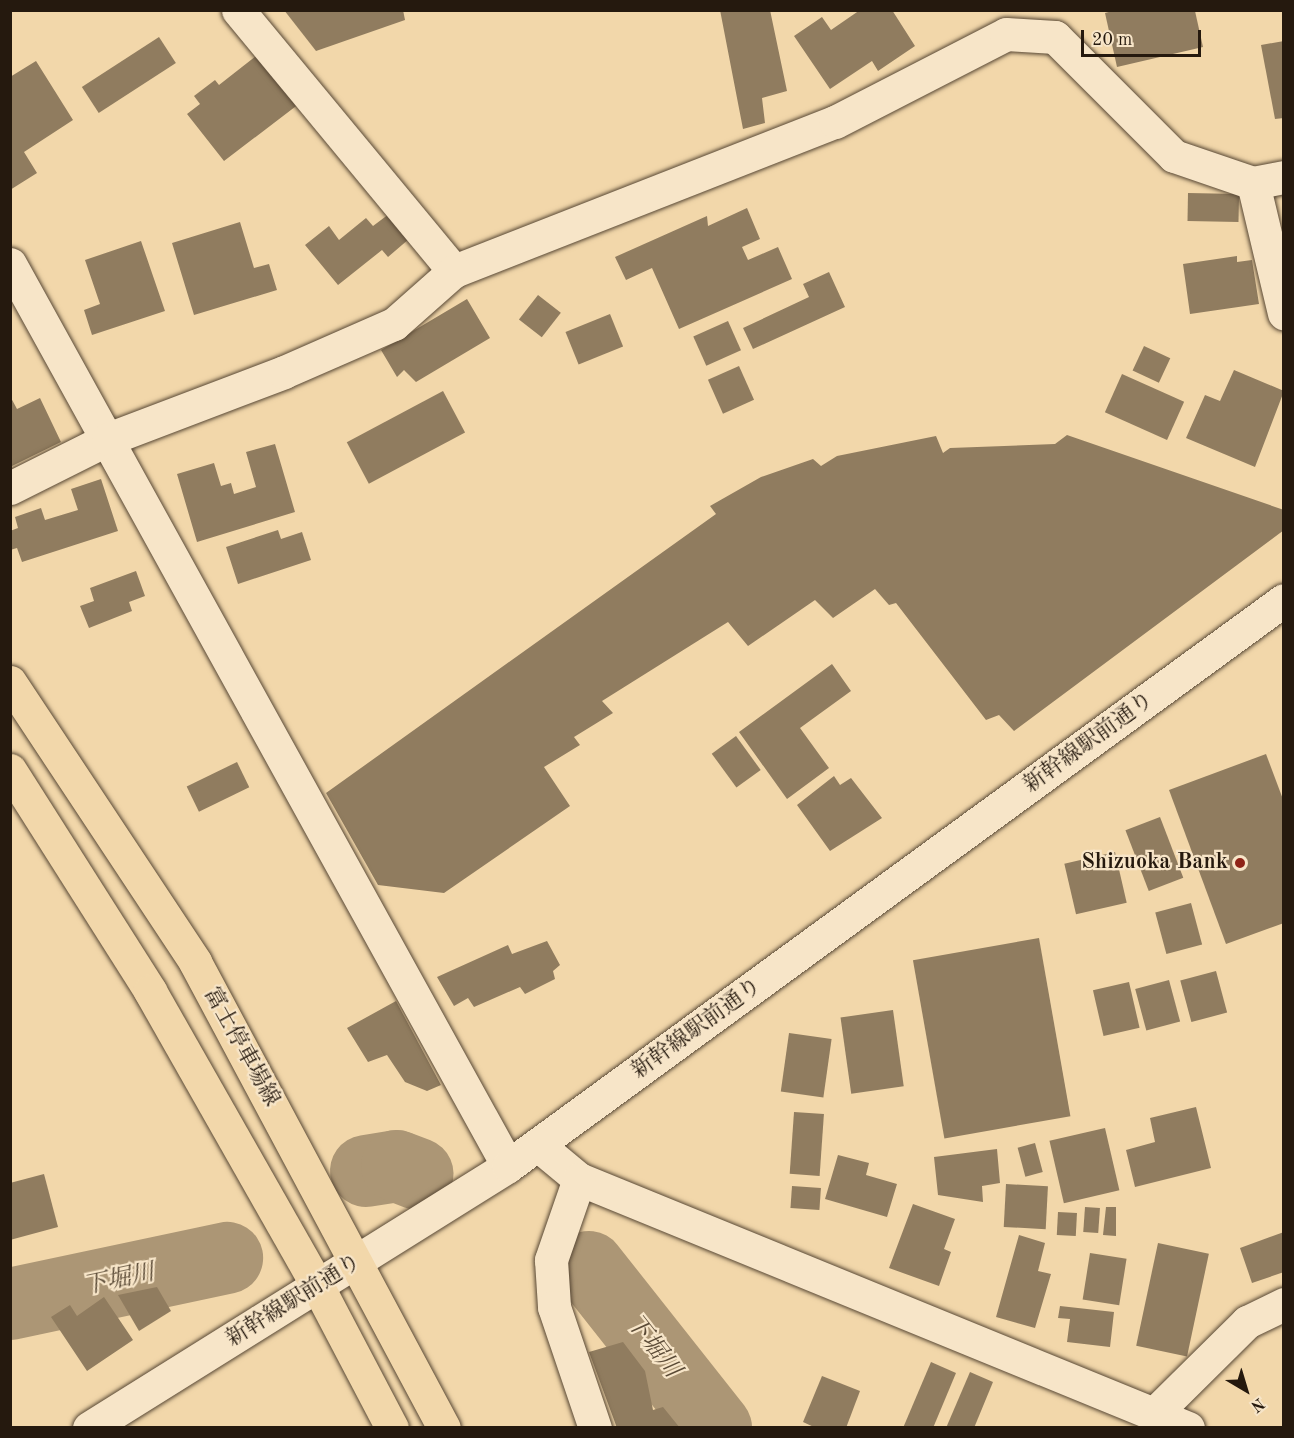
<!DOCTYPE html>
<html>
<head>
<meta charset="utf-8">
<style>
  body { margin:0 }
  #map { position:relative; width:1294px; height:1438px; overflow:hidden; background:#f2d7aa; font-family:"Old Standard TT","Noto Serif JP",serif }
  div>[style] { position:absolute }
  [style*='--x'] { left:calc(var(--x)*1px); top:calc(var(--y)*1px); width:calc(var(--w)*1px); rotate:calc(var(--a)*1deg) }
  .river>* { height:72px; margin:-36px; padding:0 36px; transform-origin:36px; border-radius:36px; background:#ac9675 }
  .building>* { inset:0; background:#907c5f; transform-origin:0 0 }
  .roads { filter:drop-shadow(0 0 2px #584835) drop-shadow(0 0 2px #584835) }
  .minor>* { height:33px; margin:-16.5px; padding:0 16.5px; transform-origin:16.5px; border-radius:16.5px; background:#f7e5c8 }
  .major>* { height:33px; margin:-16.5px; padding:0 16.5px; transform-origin:16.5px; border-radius:16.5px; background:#f2d7aa }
  .dots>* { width:16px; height:16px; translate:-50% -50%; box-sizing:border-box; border:3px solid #f7e5c8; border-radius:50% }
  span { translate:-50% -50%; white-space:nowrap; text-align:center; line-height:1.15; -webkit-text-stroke:4.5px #f7e5c8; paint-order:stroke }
  .street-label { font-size:22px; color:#25190e }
  .poi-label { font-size:22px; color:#25190e; font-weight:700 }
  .right { translate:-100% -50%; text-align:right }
  .water-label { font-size:24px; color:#5b4b37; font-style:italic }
  .frame { position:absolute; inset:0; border:12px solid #25190e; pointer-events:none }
  .north { position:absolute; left:1216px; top:1360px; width:60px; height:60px; -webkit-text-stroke:4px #f7e5c8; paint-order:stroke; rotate:142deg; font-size:16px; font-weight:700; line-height:24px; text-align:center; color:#25190e }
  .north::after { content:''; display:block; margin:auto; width:21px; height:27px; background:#25190e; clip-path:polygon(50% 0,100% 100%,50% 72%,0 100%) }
  .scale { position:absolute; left:1081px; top:30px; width:120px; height:27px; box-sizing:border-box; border:3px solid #25190e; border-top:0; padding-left:8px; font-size:18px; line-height:21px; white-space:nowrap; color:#25190e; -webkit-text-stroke:4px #f7e5c8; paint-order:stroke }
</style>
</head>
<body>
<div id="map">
  <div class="river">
    <i style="--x:366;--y:1171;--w:31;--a:-9"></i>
    <i style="--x:397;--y:1166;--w:22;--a:21"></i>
    <i style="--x:589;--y:1267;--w:205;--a:51.7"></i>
    <i style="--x:10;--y:1304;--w:222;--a:-12"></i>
  </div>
  <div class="building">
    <i style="clip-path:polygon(284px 10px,403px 10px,405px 20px,316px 51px)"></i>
    <i style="clip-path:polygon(720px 10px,770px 10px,787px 91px,762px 98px,765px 123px,743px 129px)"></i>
    <i style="clip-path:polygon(860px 10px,892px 10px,915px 46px,878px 71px,872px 61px,830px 89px,794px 36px,822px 17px,831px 30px)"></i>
    <i style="clip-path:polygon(1116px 10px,1195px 11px,1203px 47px,1117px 67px,1105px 13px)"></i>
    <i style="left:159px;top:37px;width:31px;height:92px;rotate:57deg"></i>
    <i style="clip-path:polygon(1284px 41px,1284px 118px,1275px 119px,1261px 45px)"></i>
    <i style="clip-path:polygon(265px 49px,304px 100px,224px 161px,187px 114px,200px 104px,194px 96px,215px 80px,219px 85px)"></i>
    <i style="clip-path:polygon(36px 61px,73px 120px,24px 152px,37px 173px,10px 190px,10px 77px)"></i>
    <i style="left:1188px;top:193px;width:51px;height:28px;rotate:1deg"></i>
    <i style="clip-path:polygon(747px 208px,760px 239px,742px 247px,748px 260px,778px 247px,792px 279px,679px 329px,652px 268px,626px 280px,615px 257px,707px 216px,708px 226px)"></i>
    <i style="clip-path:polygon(389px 214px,409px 239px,388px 257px,382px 250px,338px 285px,305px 245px,329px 226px,339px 240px,366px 218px,373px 226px)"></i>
    <i style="clip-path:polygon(240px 222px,254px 268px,269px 264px,277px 290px,194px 315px,172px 243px)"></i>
    <i style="clip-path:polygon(141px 241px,165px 311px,92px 335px,84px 310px,100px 304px,85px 260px)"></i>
    <i style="clip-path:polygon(1237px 256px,1237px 262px,1252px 260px,1259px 304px,1190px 314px,1183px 264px)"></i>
    <i style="clip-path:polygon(829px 272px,845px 307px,753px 349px,743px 328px,809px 297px,803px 284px)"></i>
    <i style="left:538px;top:295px;width:29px;height:31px;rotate:38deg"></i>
    <i style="clip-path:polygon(467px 299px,490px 338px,416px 382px,404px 370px,397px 377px,381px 350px)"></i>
    <i style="left:610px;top:314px;width:35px;height:48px;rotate:68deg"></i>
    <i style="left:728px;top:321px;width:32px;height:38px;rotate:66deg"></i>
    <i style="left:1144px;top:346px;width:29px;height:27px;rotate:25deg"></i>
    <i style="left:739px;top:366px;width:37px;height:34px;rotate:66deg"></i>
    <i style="clip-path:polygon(1234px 370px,1284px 391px,1255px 467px,1186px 438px,1205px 395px,1220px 401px)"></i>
    <i style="left:1122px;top:374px;width:68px;height:42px;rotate:24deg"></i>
    <i style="left:443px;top:391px;width:47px;height:109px;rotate:62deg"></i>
    <i style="clip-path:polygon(10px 396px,17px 409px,40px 398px,61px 442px,10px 467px)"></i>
    <i style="clip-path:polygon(1067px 435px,1284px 510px,1284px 530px,1014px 731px,999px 715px,986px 720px,896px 603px,889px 605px,875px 589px,833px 618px,815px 600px,748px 646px,728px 622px,602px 701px,613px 713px,574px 737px,580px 745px,544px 767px,570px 806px,444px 893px,378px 885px,326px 793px,716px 514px,710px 506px,761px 477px,813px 459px,821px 466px,837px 456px,936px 436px,943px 453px,950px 448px,1055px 444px)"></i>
    <i style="clip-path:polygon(275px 444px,295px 512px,197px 542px,177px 474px,214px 463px,221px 486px,231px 483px,234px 494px,256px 487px,246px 452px)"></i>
    <i style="clip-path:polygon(101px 479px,118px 531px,22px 562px,17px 548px,10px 550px,10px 531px,18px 528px,15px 517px,41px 508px,45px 520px,78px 510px,71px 489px)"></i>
    <i style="clip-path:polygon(278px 530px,281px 539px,302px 532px,311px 560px,238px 584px,226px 547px)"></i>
    <i style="clip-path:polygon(136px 571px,145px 596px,129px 602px,132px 611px,89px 628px,80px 606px,94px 601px,90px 588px)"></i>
    <i style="clip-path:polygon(832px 664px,851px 691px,800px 728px,829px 768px,787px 799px,739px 732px)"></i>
    <i style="left:736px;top:736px;width:42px;height:30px;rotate:54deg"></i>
    <i style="clip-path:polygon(1266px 754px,1284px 802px,1284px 923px,1226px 944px,1169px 790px)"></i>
    <i style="left:237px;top:762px;width:28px;height:56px;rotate:64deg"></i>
    <i style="clip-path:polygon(834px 776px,840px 785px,851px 778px,882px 818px,830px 851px,797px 805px)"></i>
    <i style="left:1160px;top:817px;width:65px;height:37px;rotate:69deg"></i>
    <i style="left:1115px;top:852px;width:52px;height:52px;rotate:77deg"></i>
    <i style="left:1191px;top:903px;width:43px;height:37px;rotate:75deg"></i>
    <i style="left:1039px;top:938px;width:181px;height:128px;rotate:80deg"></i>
    <i style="clip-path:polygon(547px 941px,560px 965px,553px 971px,555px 979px,525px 994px,520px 987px,474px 1007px,468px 998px,454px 1006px,437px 977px,508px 945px,512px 954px)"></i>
    <i style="left:1216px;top:971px;width:43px;height:37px;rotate:75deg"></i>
    <i style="left:1169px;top:980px;width:43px;height:35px;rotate:75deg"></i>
    <i style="left:1129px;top:982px;width:47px;height:37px;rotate:77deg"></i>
    <i style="clip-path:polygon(396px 1001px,441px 1085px,427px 1091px,405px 1082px,387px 1055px,368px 1062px,347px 1028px)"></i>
    <i style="left:893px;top:1010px;width:77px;height:53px;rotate:82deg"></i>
    <i style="left:789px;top:1033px;width:43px;height:59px;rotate:8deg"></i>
    <i style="clip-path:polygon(1196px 1107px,1211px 1168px,1135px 1187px,1126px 1150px,1155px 1142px,1150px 1118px)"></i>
    <i style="left:794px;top:1112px;width:30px;height:62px;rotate:4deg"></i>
    <i style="left:1105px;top:1128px;width:64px;height:57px;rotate:77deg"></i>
    <i style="left:1035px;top:1143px;width:30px;height:18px;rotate:75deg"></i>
    <i style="clip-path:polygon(997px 1149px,1000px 1183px,982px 1186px,983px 1202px,938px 1195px,934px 1157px)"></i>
    <i style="clip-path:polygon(838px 1155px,869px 1163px,866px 1175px,897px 1184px,887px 1217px,825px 1199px)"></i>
    <i style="clip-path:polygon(44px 1174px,58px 1227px,10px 1240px,10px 1183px)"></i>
    <i style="left:1006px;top:1184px;width:42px;height:43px;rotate:3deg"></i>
    <i style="left:792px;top:1186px;width:29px;height:22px;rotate:4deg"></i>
    <i style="clip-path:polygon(913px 1204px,955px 1219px,944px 1249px,951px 1252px,939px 1286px,889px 1268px)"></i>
    <i style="left:1085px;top:1207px;width:15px;height:25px;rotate:4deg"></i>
    <i style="clip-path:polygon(1106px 1207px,1116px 1207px,1116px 1236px,1103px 1235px)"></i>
    <i style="left:1058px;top:1212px;width:19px;height:23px;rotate:3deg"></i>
    <i style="clip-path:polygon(1284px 1232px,1284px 1272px,1252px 1283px,1240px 1248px)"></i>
    <i style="clip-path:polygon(1019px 1235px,1045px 1243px,1038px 1271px,1051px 1274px,1035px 1328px,996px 1317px)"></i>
    <i style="left:1158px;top:1243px;width:52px;height:105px;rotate:12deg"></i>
    <i style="left:1090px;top:1253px;width:37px;height:47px;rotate:9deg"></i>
    <i style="clip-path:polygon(157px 1287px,171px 1311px,139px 1331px,118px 1295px)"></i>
    <i style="clip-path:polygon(104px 1297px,133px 1340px,87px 1371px,51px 1317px,70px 1305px,77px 1316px)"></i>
    <i style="clip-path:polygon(1060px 1306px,1114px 1312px,1110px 1347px,1067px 1342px,1070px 1319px,1058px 1318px)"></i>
    <i style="clip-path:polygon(623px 1342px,645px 1371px,653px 1410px,663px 1407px,680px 1428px,617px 1428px,589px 1352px)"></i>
    <i style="clip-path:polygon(931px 1362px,956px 1373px,933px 1428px,903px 1428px)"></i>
    <i style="clip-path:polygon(970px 1372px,993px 1382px,974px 1428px,946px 1428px)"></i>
    <i style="clip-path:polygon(822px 1376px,860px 1391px,846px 1428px,816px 1428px,803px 1422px)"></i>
  </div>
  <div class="roads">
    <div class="minor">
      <i style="--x:238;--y:10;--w:339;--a:50.4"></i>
      <i style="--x:454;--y:271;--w:409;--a:-21.4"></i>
      <i style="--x:835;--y:122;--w:192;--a:-27.2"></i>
      <i style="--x:1006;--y:34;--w:49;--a:3.5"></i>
      <i style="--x:1055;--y:37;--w:168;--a:45"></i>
      <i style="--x:1174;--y:156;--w:83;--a:18.9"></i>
      <i style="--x:1253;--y:183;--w:32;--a:-11"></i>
      <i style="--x:1253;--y:183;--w:134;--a:76.6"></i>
      <i style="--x:10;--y:264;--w:1030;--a:61.1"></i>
      <i style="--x:10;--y:488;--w:110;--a:-26.6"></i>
      <i style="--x:108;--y:439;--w:188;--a:-20.8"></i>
      <i style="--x:284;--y:372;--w:120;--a:-23.6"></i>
      <i style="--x:394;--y:324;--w:80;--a:-41.5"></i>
      <i style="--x:538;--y:1145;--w:53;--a:39.7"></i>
      <i style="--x:579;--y:1179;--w:658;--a:22.24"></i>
      <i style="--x:579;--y:1179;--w:86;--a:109.1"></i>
      <i style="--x:551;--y:1260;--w:47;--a:86.3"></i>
      <i style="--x:554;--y:1307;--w:128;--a:71.3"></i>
      <i style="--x:1154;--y:1414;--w:131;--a:-44.7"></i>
      <i style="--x:1247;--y:1322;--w:41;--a:-25.9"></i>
      <i style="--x:89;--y:1428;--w:494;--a:-32"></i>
      <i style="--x:508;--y:1166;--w:960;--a:-36.11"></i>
    </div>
    <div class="major">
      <i style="--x:10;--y:682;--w:336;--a:56.5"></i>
      <i style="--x:195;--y:962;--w:528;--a:61.88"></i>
      <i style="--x:10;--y:770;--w:262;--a:57.6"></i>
      <i style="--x:150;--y:991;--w:340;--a:60.4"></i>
      <i style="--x:318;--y:1287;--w:159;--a:62.3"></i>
    </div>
  </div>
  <div class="dots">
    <i style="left:1240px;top:863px;background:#8f2418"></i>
  </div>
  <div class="street-label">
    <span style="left:1089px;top:743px;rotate:-36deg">新幹線駅前通り</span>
    <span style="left:697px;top:1029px;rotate:-36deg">新幹線駅前通り</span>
    <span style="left:241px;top:1047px;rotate:61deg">富士停車場線</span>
    <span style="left:294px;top:1301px;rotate:-32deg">新幹線駅前通り</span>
  </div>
  <div class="poi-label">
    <span class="right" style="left:1228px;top:863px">Shizuoka Bank</span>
  </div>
  <div class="water-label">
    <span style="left:119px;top:1281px;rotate:-12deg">下堀川</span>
    <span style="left:652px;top:1347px;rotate:52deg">下堀川</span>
  </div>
  <div class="frame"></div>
  <div class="north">N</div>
  <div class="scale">20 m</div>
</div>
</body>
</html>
